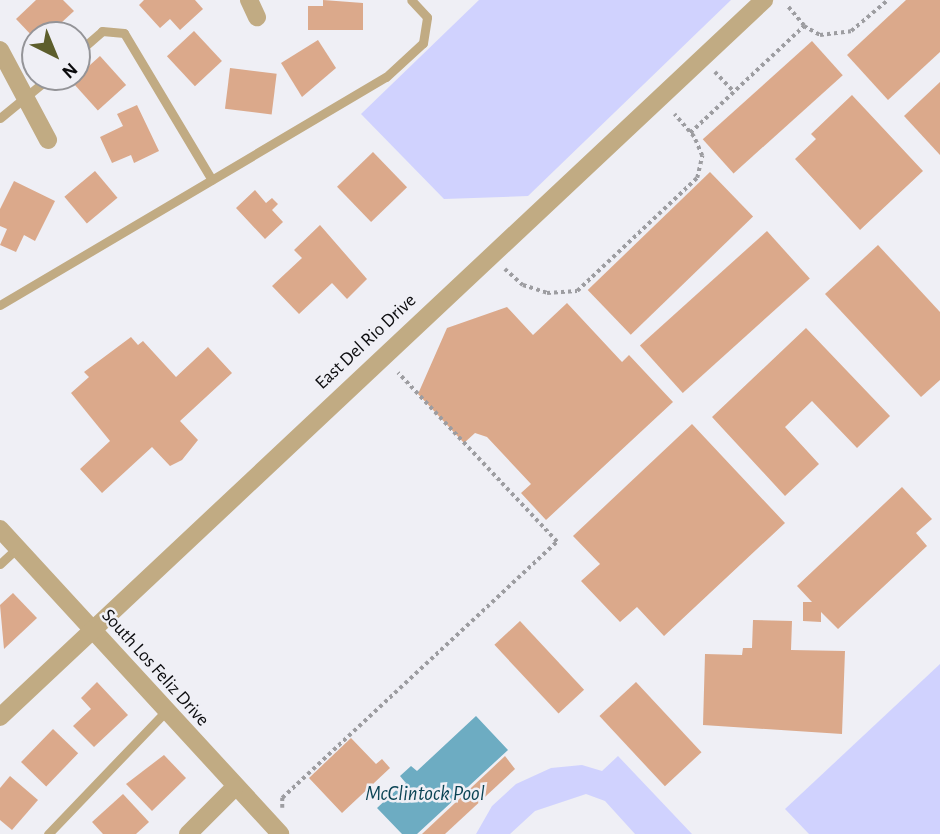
<!DOCTYPE html>
<html>
<head>
<meta charset="utf-8">
<style>
  body { margin:0 }
  #map { position:relative; width:940px; height:834px; overflow:hidden; background:#efeff5; font-family:"Alegreya Sans",sans-serif }
  div>[style] { position:absolute }
  [style*='--x'] { left:calc(var(--x)*1px); top:calc(var(--y)*1px); width:calc(var(--w)*1px); rotate:calc(var(--a)*1deg) }
  .green>* { inset:0; background:#d0d2fe }
  .water>* { inset:0; background:#6dacc2 }
  .building>* { inset:0; background:#dba98b; transform-origin:0 0 }
  .path>* { height:3.5px; margin-top:-1.75px; transform-origin:0; background:repeating-linear-gradient(90deg,#9d9da1 0 3.5px,transparent 0 7px) }
  .service>* { height:9px; margin:-4.5px; padding:0 4.5px; transform-origin:4.5px; border-radius:4.5px; background:#c1ab83 }
  .minor>* { height:18px; margin:-9px; padding:0 9px; transform-origin:9px; border-radius:9px; background:#c1ab83 }
  span { translate:-50% -50%; white-space:nowrap; text-align:center; line-height:1.15; -webkit-text-stroke:5px #efeff5; paint-order:stroke }
  .street-label { font-size:19px; color:#0b0b0d }
  .water-label { font-size:21px; color:#0a4354; font-style:italic }
  .north { position:absolute; left:21px; top:21px; width:70px; height:70px; box-sizing:border-box; background:#efeff5; border:2px solid #949498; border-radius:50%; rotate:137deg; font-size:19px; font-weight:700; line-height:28px; text-align:center; color:#0b0b0d }
  .north::after { content:''; display:block; margin:auto; width:24px; height:32px; background:#5d5e2c; clip-path:polygon(50% 0,100% 100%,50% 72%,0 100%) }
</style>
</head>
<body>
<div id="map">
  <div class="green">
    <i style="clip-path:polygon(479px 0,731px 0,528px 196px,444px 199px,361px 114px)"></i>
    <i style="clip-path:polygon(940px 664px,940px 834px,809px 834px,785px 809px)"></i>
    <i style="clip-path:polygon(618px 756px,692px 834px,635px 834px,605px 801px,586px 794px,535px 811px,510px 834px,476px 834px,492px 806px,516px 784px,551px 768px,582px 765px,602px 771px)"></i>
  </div>
  <div class="water">
    <i style="clip-path:polygon(476px 716px,508px 750px,417px 834px,402px 834px,377px 808px,405px 782px,400px 776px,411px 766px,417px 771px)"></i>
  </div>
  <div class="building">
    <i style="clip-path:polygon(36px 0,63px 0,74px 11px,48px 35px,35px 39px,16px 19px)"></i>
    <i style="clip-path:polygon(144px 0,195px 0,203px 9px,180px 30px,170px 19px,160px 28px,139px 5px)"></i>
    <i style="clip-path:polygon(323px 0,363px 3px,363px 30px,308px 30px,308px 6px,323px 6px)"></i>
    <i style="clip-path:polygon(906px 0,940px 0,940px 52px,888px 100px,847px 55px)"></i>
    <i style="left:194px;top:31px;width:41px;height:37px;rotate:47deg"></i>
    <i style="clip-path:polygon(318px 40px,336px 68px,302px 97px,281px 63px)"></i>
    <i style="left:812px;top:41px;width:46px;height:147px;rotate:48deg"></i>
    <i style="left:100px;top:56px;width:39px;height:38px;rotate:48deg"></i>
    <i style="left:230px;top:68px;width:47px;height:41px;rotate:7deg"></i>
    <i style="clip-path:polygon(940px 82px,940px 155px,904px 116px)"></i>
    <i style="clip-path:polygon(852px 95px,923px 171px,860px 230px,795px 159px,816px 139px,811px 134px)"></i>
    <i style="clip-path:polygon(137px 105px,159px 151px,134px 163px,131px 155px,112px 163px,100px 137px,123px 126px,117px 114px)"></i>
    <i style="left:373px;top:152px;width:49px;height:50px;rotate:46deg"></i>
    <i style="left:95px;top:171px;width:35px;height:40px;rotate:50deg"></i>
    <i style="left:710px;top:172px;width:62px;height:170px;rotate:46deg"></i>
    <i style="clip-path:polygon(14px 181px,55px 201px,35px 241px,24px 235px,16px 252px,0 245px,7px 229px,0 226px,0 209px)"></i>
    <i style="clip-path:polygon(255px 190px,266px 203px,272px 198px,278px 204px,272px 210px,283px 222px,265px 239px,236px 208px)"></i>
    <i style="clip-path:polygon(320px 225px,367px 279px,347px 299px,332px 283px,299px 314px,272px 286px,302px 258px,294px 250px)"></i>
    <i style="left:767px;top:231px;width:64px;height:171px;rotate:48deg"></i>
    <i style="clip-path:polygon(878px 245px,940px 312px,940px 380px,921px 397px,825px 294px)"></i>
    <i style="clip-path:polygon(567px 303px,622px 362px,629px 355px,673px 402px,546px 520px,521px 493px,531px 484px,487px 437px,475px 433px,464px 443px,418px 394px,447px 328px,507px 307px,533px 335px)"></i>
    <i style="clip-path:polygon(806px 328px,890px 416px,857px 448px,812px 401px,785px 427px,819px 464px,785px 496px,712px 417px)"></i>
    <i style="clip-path:polygon(131px 337px,138px 345px,143px 341px,176px 377px,208px 347px,232px 373px,180px 421px,198px 440px,182px 460px,170px 466px,152px 447px,102px 493px,80px 469px,110px 441px,71px 393px,89px 377px,84px 372px)"></i>
    <i style="clip-path:polygon(692px 424px,785px 523px,664px 636px,637px 607px,620px 622px,581px 581px,600px 564px,573px 536px)"></i>
    <i style="clip-path:polygon(902px 487px,932px 519px,916px 533px,927px 546px,838px 629px,821px 612px,821px 622px,803px 621px,803px 602px,812px 602px,797px 586px)"></i>
    <i style="clip-path:polygon(13px 593px,37px 618px,4px 649px,0 605px)"></i>
    <i style="clip-path:polygon(753px 620px,792px 621px,791px 650px,845px 651px,842px 734px,703px 725px,705px 654px,742px 655px,743px 648px,752px 648px)"></i>
    <i style="left:520px;top:621px;width:94px;height:35px;rotate:47deg"></i>
    <i style="clip-path:polygon(97px 682px,128px 715px,94px 747px,73px 726px,91px 709px,81px 698px)"></i>
    <i style="left:636px;top:682px;width:96px;height:50px;rotate:47deg"></i>
    <i style="left:53px;top:729px;width:35px;height:46px;rotate:44deg"></i>
    <i style="clip-path:polygon(351px 738px,376px 764px,382px 759px,390px 768px,342px 813px,309px 778px)"></i>
    <i style="clip-path:polygon(164px 755px,186px 778px,152px 811px,126px 784px)"></i>
    <i style="clip-path:polygon(505px 756px,515px 769px,445px 834px,422px 834px)"></i>
    <i style="clip-path:polygon(10px 776px,38px 800px,12px 830px,0 820px,0 788px)"></i>
    <i style="clip-path:polygon(123px 794px,149px 822px,136px 834px,103px 834px,92px 822px)"></i>
  </div>
  <div class="path">
    <i style="--x:804;--y:26;--w:18;--a:29"></i>
    <i style="--x:820;--y:35;--w:31;--a:-7"></i>
    <i style="--x:851;--y:31;--w:48;--a:-40"></i>
    <i style="--x:715;--y:72;--w:28;--a:46"></i>
    <i style="--x:690;--y:133;--w:156;--a:-43.2"></i>
    <i style="--x:804;--y:26;--w:25;--a:-130"></i>
    <i style="--x:505;--y:269;--w:24;--a:42"></i>
    <i style="--x:523;--y:285;--w:25;--a:18"></i>
    <i style="--x:547;--y:293;--w:30;--a:-4"></i>
    <i style="--x:577;--y:291;--w:165;--a:-43.3"></i>
    <i style="--x:697;--y:178;--w:23;--a:-77"></i>
    <i style="--x:702;--y:156;--w:21;--a:-113"></i>
    <i style="--x:694;--y:137;--w:30;--a:-131"></i>
    <i style="--x:282;--y:808;--w:10;--a:-90"></i>
    <i style="--x:282;--y:798;--w:376;--a:-43"></i>
    <i style="--x:557;--y:542;--w:232;--a:-133.3"></i>
  </div>
  <div class="service">
    <i style="--x:77;--y:53;--w:33;--a:-41"></i>
    <i style="--x:102;--y:31;--w:22;--a:5"></i>
    <i style="--x:124;--y:33;--w:171;--a:59.1"></i>
    <i style="--x:0;--y:118;--w:65;--a:-39.4"></i>
    <i style="--x:0;--y:305;--w:448;--a:-30.6"></i>
    <i style="--x:386;--y:77;--w:50;--a:-42.6"></i>
    <i style="--x:423;--y:43;--w:26;--a:-81"></i>
    <i style="--x:427;--y:17;--w:23;--a:-133"></i>
    <i style="--x:0;--y:564;--w:22;--a:-43"></i>
    <i style="--x:48;--y:834;--w:170;--a:-46.2"></i>
  </div>
  <div class="minor">
    <i style="--x:249;--y:0;--w:19;--a:65"></i>
    <i style="--x:0;--y:50;--w:102;--a:61.9"></i>
    <i style="--x:0;--y:529;--w:414;--a:47.4"></i>
    <i style="--x:0;--y:717;--w:1048;--a:-43.18"></i>
    <i style="--x:188;--y:834;--w:66;--a:-45"></i>
  </div>
  <div class="street-label">
    <span style="left:366px;top:342px;rotate:-43deg">East Del Rio Drive</span>
    <span style="left:155px;top:668px;rotate:48deg">South Los Feliz Drive</span>
  </div>
  <div class="water-label">
    <span style="left:425px;top:794px">McClintock Pool</span>
  </div>
  <div class="north">N</div>
</div>
</body>
</html>
